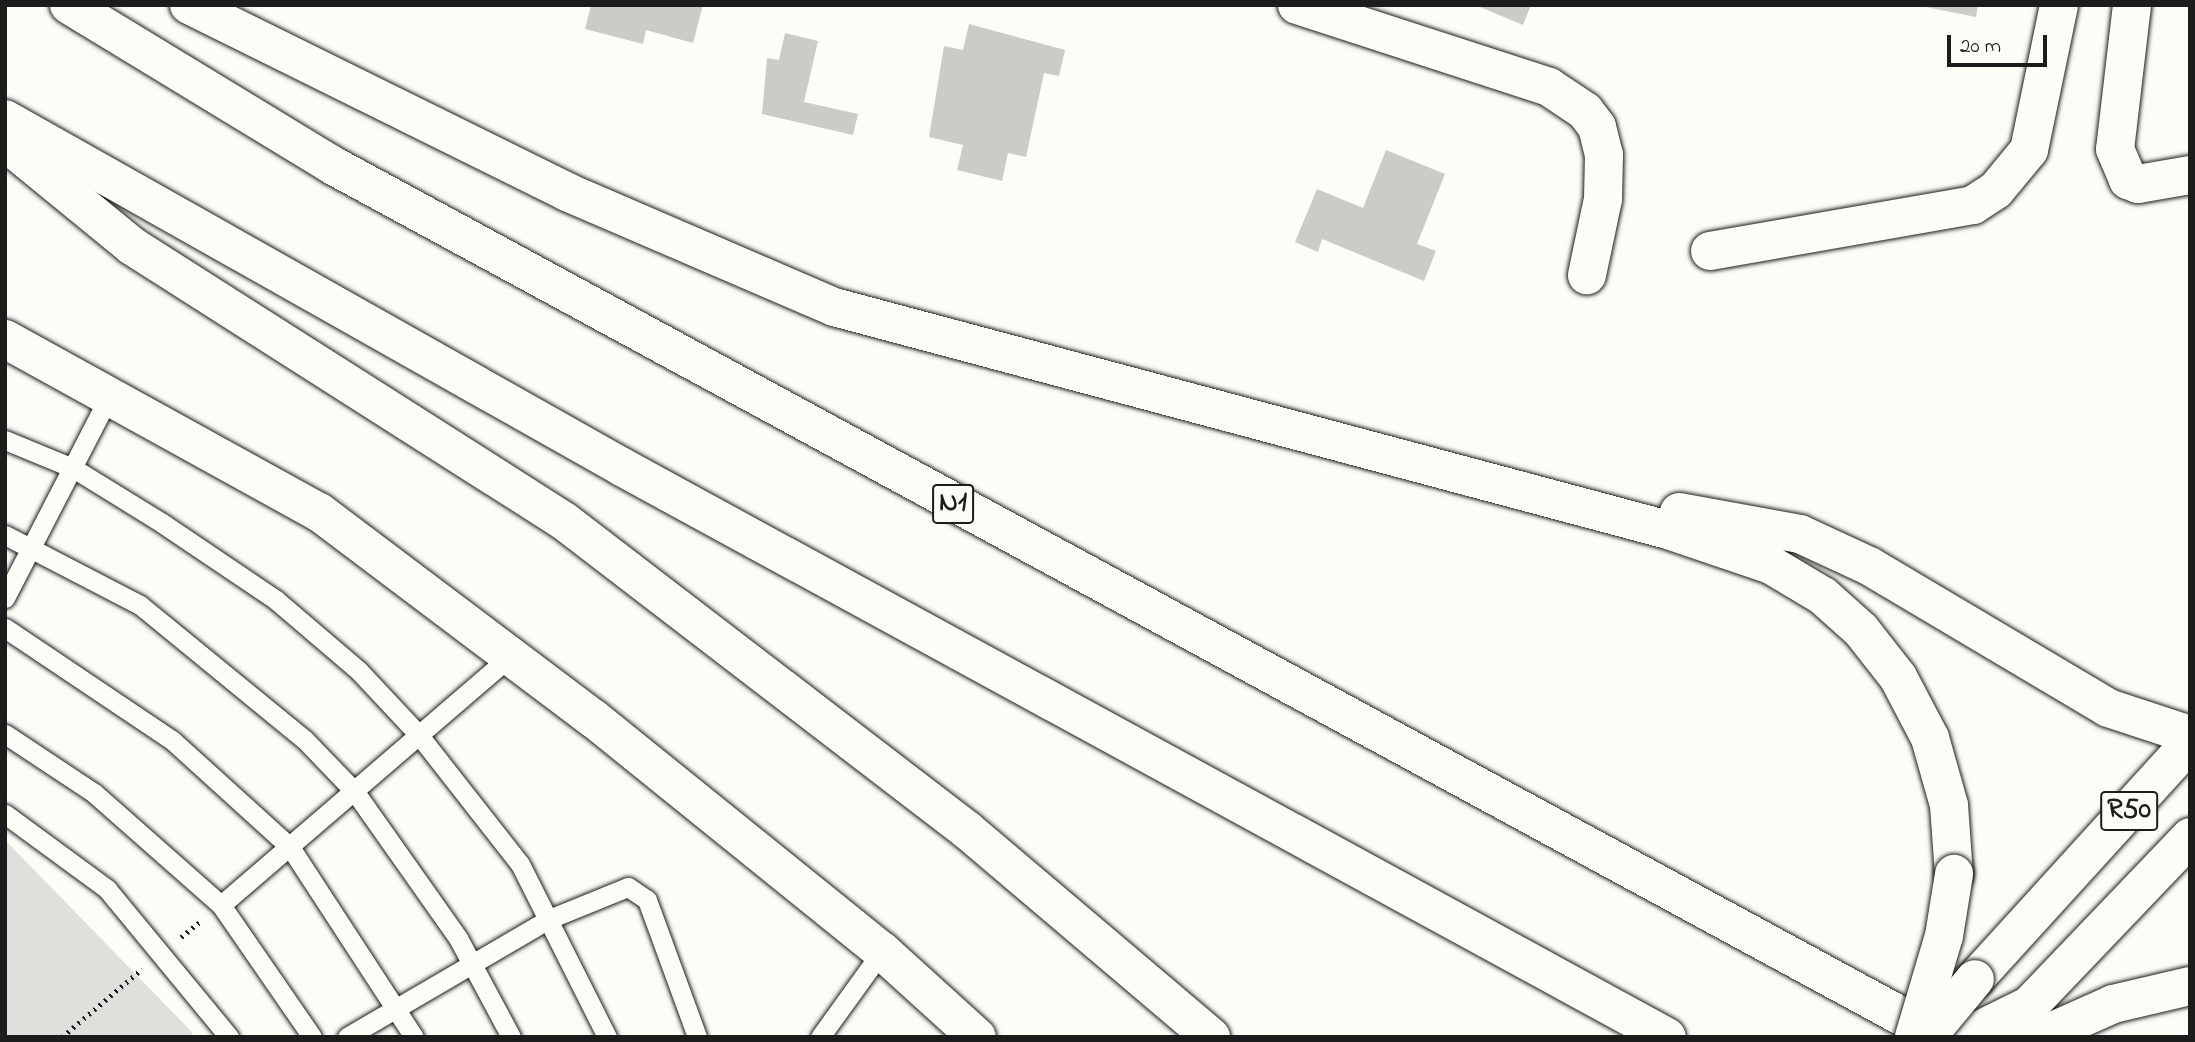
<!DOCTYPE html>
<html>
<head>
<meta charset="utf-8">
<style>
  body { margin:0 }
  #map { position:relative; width:2195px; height:1042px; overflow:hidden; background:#fdfcf7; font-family:"Indie Flower",sans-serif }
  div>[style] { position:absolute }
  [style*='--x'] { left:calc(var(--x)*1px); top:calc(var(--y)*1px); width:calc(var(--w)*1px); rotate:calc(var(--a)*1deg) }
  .green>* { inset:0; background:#e0dfdb }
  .building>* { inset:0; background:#cccbc8 }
  .path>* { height:4.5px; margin-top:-2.25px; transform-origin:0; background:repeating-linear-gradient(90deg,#1c1c1c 0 2px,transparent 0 7px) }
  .roads { filter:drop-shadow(0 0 2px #1c1c1c) drop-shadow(0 0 2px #1c1c1c) }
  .service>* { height:19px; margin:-9.5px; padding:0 9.5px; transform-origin:9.5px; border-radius:9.5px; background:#fdfcf7 }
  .minor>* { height:38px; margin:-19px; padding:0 19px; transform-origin:19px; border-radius:19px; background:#fdfcf7 }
  .primary>* { height:38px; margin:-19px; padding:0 19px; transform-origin:19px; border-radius:19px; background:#fdfcf7 }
  .motorway>* { height:38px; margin:-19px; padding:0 19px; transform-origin:19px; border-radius:19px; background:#fdfcf7 }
  .bridges { filter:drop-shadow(0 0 2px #1c1c1c) drop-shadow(0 0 2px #1c1c1c) }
  .primary-bridge>* { height:38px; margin:-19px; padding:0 19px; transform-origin:19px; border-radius:19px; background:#fdfcf7 }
  .motorway-bridge>* { height:38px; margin:-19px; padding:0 19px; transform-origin:19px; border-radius:19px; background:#fdfcf7 }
  span { translate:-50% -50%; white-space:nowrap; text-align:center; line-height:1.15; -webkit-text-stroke:5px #fdfcf7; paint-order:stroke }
  .shield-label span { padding:2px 5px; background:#fdfcf7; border:2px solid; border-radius:5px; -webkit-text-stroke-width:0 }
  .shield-label { font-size:28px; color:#1c1c1c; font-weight:700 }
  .frame { position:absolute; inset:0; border:7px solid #1c1c1c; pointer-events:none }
  .scale { position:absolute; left:1947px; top:35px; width:100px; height:32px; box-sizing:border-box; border:4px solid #1c1c1c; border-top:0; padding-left:9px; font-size:21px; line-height:24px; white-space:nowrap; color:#1c1c1c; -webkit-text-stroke:5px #fdfcf7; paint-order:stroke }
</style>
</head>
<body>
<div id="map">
  <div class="green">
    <i style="clip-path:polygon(5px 840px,190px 1030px,194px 1037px,5px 1037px)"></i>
  </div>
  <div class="building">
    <i style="clip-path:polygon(591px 5px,703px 5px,693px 43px,646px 30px,643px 44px,585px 29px)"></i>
    <i style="clip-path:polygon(1475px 5px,1531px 5px,1523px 25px)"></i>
    <i style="clip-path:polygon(1916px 5px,1978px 5px,1976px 17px)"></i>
    <i style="clip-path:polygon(969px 24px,1065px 50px,1059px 76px,1044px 73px,1026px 157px,1008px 153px,1002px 181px,957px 170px,963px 145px,929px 137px,944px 46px,963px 50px)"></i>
    <i style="clip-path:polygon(785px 33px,818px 41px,804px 102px,858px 114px,853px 135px,762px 114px,767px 58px,779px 60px)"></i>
    <i style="clip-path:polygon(1386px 150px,1445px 174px,1417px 244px,1436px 251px,1424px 281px,1322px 239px,1318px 252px,1295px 242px,1317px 189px,1363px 208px)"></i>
  </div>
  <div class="path">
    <i style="--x:181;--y:937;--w:26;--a:-39"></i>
    <i style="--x:62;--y:1037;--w:105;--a:-40.4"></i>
  </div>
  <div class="roads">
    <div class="service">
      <i style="--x:5;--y:440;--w:74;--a:22.4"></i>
      <i style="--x:73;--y:468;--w:105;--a:31.7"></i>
      <i style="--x:162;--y:523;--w:138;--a:34"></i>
      <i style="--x:276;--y:600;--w:109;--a:40.5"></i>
      <i style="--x:359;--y:671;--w:86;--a:46.9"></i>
      <i style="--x:418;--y:734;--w:165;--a:51.9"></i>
      <i style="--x:520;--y:864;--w:194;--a:63.3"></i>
      <i style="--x:5;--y:535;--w:152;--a:27.4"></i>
      <i style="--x:140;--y:605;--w:213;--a:39.3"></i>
      <i style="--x:305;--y:740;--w:72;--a:46.1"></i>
      <i style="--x:355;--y:792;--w:179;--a:54.8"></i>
      <i style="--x:458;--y:938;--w:112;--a:61.8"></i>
      <i style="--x:5;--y:598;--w:229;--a:-62.7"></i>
      <i style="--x:5;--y:628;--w:202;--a:33.9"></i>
      <i style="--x:173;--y:741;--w:158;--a:42.2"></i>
      <i style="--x:290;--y:847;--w:227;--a:56.9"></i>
      <i style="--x:5;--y:734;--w:107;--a:33.5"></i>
      <i style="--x:94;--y:793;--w:169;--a:41.4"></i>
      <i style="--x:221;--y:905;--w:160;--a:55.4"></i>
      <i style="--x:5;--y:814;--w:127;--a:36.3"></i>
      <i style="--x:107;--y:889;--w:192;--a:50.5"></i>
      <i style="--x:221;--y:905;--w:381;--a:-40.7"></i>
      <i style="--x:347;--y:1037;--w:234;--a:-30.3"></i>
      <i style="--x:549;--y:919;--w:85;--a:-22.1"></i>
      <i style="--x:628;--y:887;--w:23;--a:34"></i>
      <i style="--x:647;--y:900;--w:146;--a:69.9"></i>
      <i style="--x:820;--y:1037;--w:106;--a:-54.2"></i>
    </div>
    <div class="minor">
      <i style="--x:1297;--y:5;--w:265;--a:18"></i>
      <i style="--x:1549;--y:87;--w:43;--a:33.7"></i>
      <i style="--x:1585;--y:111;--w:20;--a:53"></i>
      <i style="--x:1597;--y:127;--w:29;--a:76"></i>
      <i style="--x:1604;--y:155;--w:44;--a:91.3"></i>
      <i style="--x:1603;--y:199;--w:78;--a:101.9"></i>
      <i style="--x:2132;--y:5;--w:145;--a:96.7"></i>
      <i style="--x:2115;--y:149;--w:34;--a:67"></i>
      <i style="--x:2128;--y:180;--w:11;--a:22"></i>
      <i style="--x:2138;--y:184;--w:53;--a:-9.8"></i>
      <i style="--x:1710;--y:251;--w:267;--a:-9.9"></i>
      <i style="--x:1973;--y:205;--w:27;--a:-33"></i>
      <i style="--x:1996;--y:190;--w:52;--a:-50.5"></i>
      <i style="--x:2029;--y:150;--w:148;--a:-78.3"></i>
      <i style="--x:5;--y:339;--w:359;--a:28.9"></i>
      <i style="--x:319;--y:512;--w:344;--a:37"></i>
      <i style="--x:594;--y:719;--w:370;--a:38.9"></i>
      <i style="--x:882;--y:951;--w:128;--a:42.2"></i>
    </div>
    <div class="primary">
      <i style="--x:1975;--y:979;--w:319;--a:-47.7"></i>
      <i style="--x:2003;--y:1033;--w:271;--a:-46.3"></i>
    </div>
    <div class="motorway">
      <i style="--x:69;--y:5;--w:308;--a:31.3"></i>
      <i style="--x:332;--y:165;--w:1829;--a:28.47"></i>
      <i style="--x:189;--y:5;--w:422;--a:26.3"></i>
      <i style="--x:567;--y:192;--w:291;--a:23.3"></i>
      <i style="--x:834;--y:307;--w:863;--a:14.97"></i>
      <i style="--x:1668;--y:530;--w:109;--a:18.8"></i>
      <i style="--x:1771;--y:565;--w:61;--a:30.8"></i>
      <i style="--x:1823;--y:596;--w:51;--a:41.8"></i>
      <i style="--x:1861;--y:630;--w:60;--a:51.8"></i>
      <i style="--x:1898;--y:677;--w:69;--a:62.3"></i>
      <i style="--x:1930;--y:738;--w:70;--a:74.2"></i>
      <i style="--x:1949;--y:805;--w:69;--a:85.9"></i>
      <i style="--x:5;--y:119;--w:708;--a:29.42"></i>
      <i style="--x:622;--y:467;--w:1190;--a:28.61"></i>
      <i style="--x:5;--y:142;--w:164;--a:39.3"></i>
      <i style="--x:132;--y:246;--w:512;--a:32.48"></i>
      <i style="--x:564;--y:521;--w:508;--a:37.48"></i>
      <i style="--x:967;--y:830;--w:320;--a:40.3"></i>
      <i style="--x:1679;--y:512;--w:123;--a:10.3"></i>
      <i style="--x:1800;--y:534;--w:78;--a:24.9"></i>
      <i style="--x:1871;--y:567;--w:276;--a:30.7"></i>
      <i style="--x:2108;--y:708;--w:86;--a:18.2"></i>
      <i style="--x:1965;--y:1037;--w:68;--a:-26.2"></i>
      <i style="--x:2039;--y:1037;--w:81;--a:-24"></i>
      <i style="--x:2113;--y:1004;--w:79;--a:-13.2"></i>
    </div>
  </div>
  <div class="bridges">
    <div class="primary-bridge">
      <i style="--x:1927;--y:1037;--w:75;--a:-50.4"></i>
    </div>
    <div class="motorway-bridge">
      <i style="--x:1914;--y:1037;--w:105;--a:-73.5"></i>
      <i style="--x:1944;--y:936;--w:63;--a:-80.8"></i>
    </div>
  </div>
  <div class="shield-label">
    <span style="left:953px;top:504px">N1</span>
    <span style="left:2129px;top:811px">R50</span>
  </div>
  <div class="frame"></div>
  <div class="scale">20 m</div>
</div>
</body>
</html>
